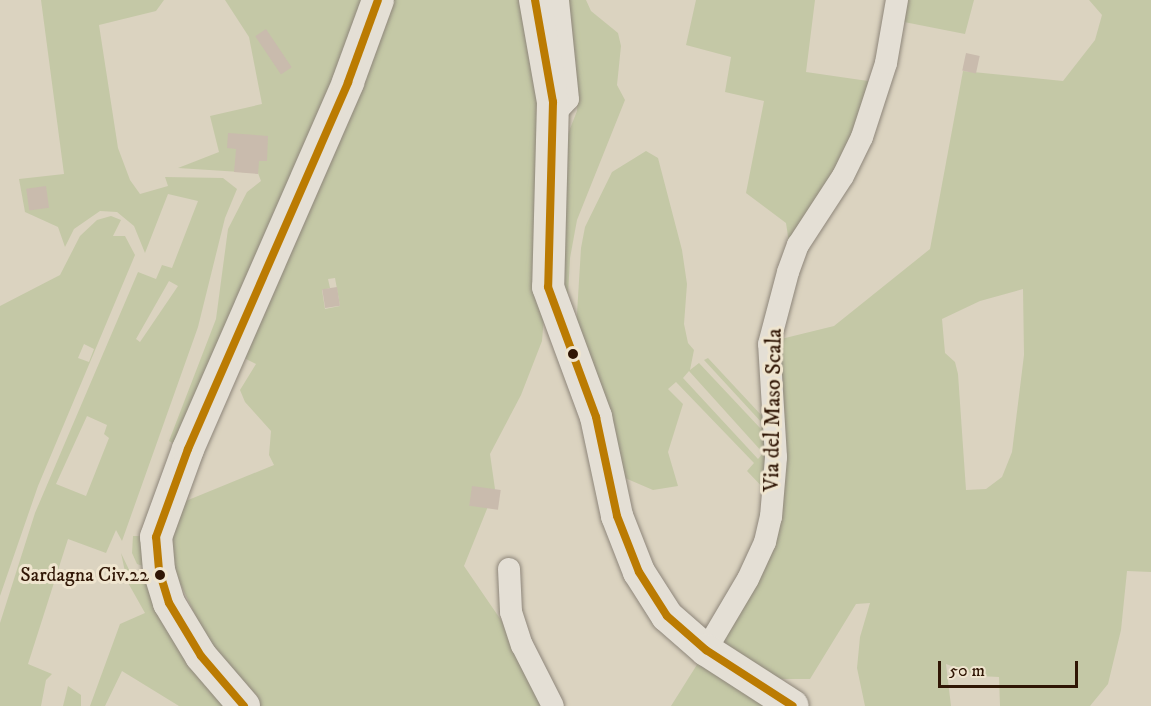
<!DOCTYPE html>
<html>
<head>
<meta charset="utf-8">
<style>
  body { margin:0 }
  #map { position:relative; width:1151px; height:706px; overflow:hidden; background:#dbd3c0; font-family:"IM FELL DW Pica",serif }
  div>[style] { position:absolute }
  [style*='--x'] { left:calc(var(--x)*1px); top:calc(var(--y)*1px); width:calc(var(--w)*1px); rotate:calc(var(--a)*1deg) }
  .green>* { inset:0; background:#c4c8a6 }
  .building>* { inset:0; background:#c9bbad; transform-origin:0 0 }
  .roads { filter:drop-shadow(0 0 2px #8e867a) drop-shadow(0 0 2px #8e867a) }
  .street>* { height:22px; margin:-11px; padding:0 11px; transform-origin:11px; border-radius:11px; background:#e4dfd5 }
  .secondary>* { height:32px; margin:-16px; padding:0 16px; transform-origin:16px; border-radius:16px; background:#e4dfd5 }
  .bus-1>* { height:8px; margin:-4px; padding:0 4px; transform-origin:4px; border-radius:4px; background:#bb7b02 }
  .dots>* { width:16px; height:16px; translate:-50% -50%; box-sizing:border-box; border:3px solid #efe5cf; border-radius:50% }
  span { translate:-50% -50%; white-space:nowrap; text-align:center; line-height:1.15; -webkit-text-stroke:6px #efe5cf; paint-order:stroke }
  .bus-label { font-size:20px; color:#301605 }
  .right { translate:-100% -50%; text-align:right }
  .street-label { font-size:22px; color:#301605 }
  .scale { position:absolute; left:938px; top:661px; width:140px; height:27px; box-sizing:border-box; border:3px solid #301605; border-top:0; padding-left:8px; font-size:18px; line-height:21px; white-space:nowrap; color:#301605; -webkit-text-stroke:4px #efe5cf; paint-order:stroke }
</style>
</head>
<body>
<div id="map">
  <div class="green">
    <i style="clip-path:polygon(evenodd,41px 0,164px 0,156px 11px,99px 25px,118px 148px,130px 180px,140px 194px,168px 186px,165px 177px,223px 178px,237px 189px,225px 218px,198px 327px,122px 541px,116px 530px,106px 553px,68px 539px,28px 664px,52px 674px,46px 680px,41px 706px,0 706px,0 623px,35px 513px,138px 272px,156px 279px,162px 265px,172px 268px,198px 201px,168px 194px,145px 253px,134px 226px,117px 212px,100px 211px,74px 229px,65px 247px,58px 227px,25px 212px,19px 179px,64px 174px,41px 0,169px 281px,178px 286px,140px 342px,136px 339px,169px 281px,41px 0,87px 416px,107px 425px,104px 434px,109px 438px,86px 496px,56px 484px,87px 416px)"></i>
    <i style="clip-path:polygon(225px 0,367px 0,179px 447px,169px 441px,216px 319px,228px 229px,247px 192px,261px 181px,258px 173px,178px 168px,219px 152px,210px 116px,262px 104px,249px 37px)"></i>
    <i style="clip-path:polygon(evenodd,390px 0,524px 0,538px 63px,544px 317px,542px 341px,521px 395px,490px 454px,495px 489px,464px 566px,514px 639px,546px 706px,259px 706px,213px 653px,172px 566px,169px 523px,176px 505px,274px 465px,269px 455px,271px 431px,245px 402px,240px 390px,256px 364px,240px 356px,390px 0,335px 278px,340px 306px,325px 309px,322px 290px,330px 288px,328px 279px,335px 278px)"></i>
    <i style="clip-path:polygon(565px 0,586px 0,591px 11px,618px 33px,621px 46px,617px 85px,625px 100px,577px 220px,570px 258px,567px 313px,560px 290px,564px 144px,577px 111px,578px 91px)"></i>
    <i style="clip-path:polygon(696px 0,815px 0,806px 72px,875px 82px,861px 127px,789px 243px,786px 223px,746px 193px,764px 101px,725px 92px,731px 57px,686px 45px)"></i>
    <i style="clip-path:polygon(903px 0,974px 0,965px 34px,899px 21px)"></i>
    <i style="clip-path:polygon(evenodd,1089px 0,1151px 0,1151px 572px,1127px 571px,1121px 630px,1108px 684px,1090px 706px,1000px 706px,999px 677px,979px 676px,946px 664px,951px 706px,865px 706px,857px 668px,860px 637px,870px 603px,856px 604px,810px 679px,775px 679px,722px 648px,722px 634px,756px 573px,777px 340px,834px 326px,930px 249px,963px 71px,1063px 81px,1095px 40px,1102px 15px,1089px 0,1023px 289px,1024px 355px,1012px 452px,1002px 477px,986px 489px,966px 490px,958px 374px,955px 362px,945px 353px,942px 319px,980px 301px,1023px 289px)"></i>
    <i style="clip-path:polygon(evenodd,646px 151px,658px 158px,682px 250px,687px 284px,684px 324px,688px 343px,694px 350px,690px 370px,699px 363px,761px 429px,763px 424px,704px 360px,708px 358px,763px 417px,767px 492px,747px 471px,754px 463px,676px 382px,668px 389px,683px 404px,668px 452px,678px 486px,653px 490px,618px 475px,576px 330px,581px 248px,585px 227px,612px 172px,646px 151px,689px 371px,763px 453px,758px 459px,683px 378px,689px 371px)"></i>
    <i style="clip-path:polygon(evenodd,111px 216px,121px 220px,113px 236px,125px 236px,135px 255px,38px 486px,0 596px,0 306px,60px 275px,80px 236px,97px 220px,111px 216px,84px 344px,94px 349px,89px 362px,78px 358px,84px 344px)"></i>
    <i style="clip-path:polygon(133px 536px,145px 536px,143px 566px,137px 564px,132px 553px)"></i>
    <i style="clip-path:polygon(121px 553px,132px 576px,147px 584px,232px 706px,179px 706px,122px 671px,105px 706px,90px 706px,120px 624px,145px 613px,127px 581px)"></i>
    <i style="clip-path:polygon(698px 663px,778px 706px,671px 706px)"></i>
    <i style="clip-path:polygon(68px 686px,81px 695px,81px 706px,63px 706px)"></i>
  </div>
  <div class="building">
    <i style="left:266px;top:29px;width:46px;height:13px;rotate:56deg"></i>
    <i style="left:966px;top:53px;width:14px;height:18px;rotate:12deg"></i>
    <i style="clip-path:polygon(228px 133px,268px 136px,267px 161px,259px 161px,258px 174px,234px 172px,236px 149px,227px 148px)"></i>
    <i style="left:46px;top:186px;width:22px;height:20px;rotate:82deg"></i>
    <i style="left:337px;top:287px;width:19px;height:15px;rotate:81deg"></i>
    <i style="left:472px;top:486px;width:29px;height:20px;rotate:8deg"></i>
  </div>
  <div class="roads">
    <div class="street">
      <i style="--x:552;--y:116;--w:23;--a:-47"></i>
      <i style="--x:568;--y:99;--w:100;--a:-95.8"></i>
      <i style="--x:509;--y:569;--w:43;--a:87.3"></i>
      <i style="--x:511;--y:612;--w:35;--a:72"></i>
      <i style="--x:522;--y:645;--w:68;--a:63.1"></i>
      <i style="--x:706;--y:650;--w:82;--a:-59.4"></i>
      <i style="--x:748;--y:579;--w:41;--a:-65.3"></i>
      <i style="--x:765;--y:542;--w:26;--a:-77"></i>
      <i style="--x:771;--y:517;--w:60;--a:-85.2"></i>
      <i style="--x:776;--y:457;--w:113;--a:-93.5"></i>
      <i style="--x:769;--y:344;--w:74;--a:-75.2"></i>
      <i style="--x:788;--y:272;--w:29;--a:-70"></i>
      <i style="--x:798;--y:245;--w:82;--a:-56.9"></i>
      <i style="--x:843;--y:176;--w:43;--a:-64"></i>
      <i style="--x:862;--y:137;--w:78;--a:-72"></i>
      <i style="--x:886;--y:63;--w:64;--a:-80.1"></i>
    </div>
    <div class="secondary">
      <i style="--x:535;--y:0;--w:104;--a:80"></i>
      <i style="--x:553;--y:102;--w:185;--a:91.5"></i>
      <i style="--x:548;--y:287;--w:139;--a:69.7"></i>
      <i style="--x:596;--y:417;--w:101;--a:78"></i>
      <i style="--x:617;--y:516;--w:60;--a:68.6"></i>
      <i style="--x:639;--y:572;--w:52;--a:57.5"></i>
      <i style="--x:667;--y:616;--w:52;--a:41.1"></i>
      <i style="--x:706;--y:650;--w:103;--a:32.8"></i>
      <i style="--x:244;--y:706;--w:66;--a:-130.7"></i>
      <i style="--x:201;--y:656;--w:62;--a:-121.1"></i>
      <i style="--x:169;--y:603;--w:34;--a:-107"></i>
      <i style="--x:159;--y:570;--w:33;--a:-95"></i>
      <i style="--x:156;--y:537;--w:94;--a:-70"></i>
      <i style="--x:188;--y:449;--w:400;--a:-66.4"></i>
      <i style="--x:348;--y:82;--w:87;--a:-69.9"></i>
    </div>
  </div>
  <div class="bus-1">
    <i style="--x:535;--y:0;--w:104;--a:80"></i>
    <i style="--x:553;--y:102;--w:185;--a:91.5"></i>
    <i style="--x:548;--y:287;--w:139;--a:69.7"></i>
    <i style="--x:596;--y:417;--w:101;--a:78"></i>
    <i style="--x:617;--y:516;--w:60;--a:68.6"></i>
    <i style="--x:639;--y:572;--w:52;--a:57.5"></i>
    <i style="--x:667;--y:616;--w:52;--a:41.1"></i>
    <i style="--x:706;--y:650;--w:103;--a:32.8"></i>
    <i style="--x:244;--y:706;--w:66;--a:-130.7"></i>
    <i style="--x:201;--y:656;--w:62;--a:-121.1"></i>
    <i style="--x:169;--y:603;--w:34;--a:-107"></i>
    <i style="--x:159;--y:570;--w:33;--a:-95"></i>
    <i style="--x:156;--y:537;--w:94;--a:-70"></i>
    <i style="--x:188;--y:449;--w:400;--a:-66.4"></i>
    <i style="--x:348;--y:82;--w:87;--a:-69.9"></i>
  </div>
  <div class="dots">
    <i style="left:573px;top:354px;background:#301605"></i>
    <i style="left:160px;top:575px;background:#301605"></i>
  </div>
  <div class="bus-label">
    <span class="right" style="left:149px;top:575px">Sardagna Civ.22</span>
  </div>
  <div class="street-label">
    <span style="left:773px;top:410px;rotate:-89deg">Via del Maso Scala</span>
  </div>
  <div class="scale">50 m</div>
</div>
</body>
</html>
